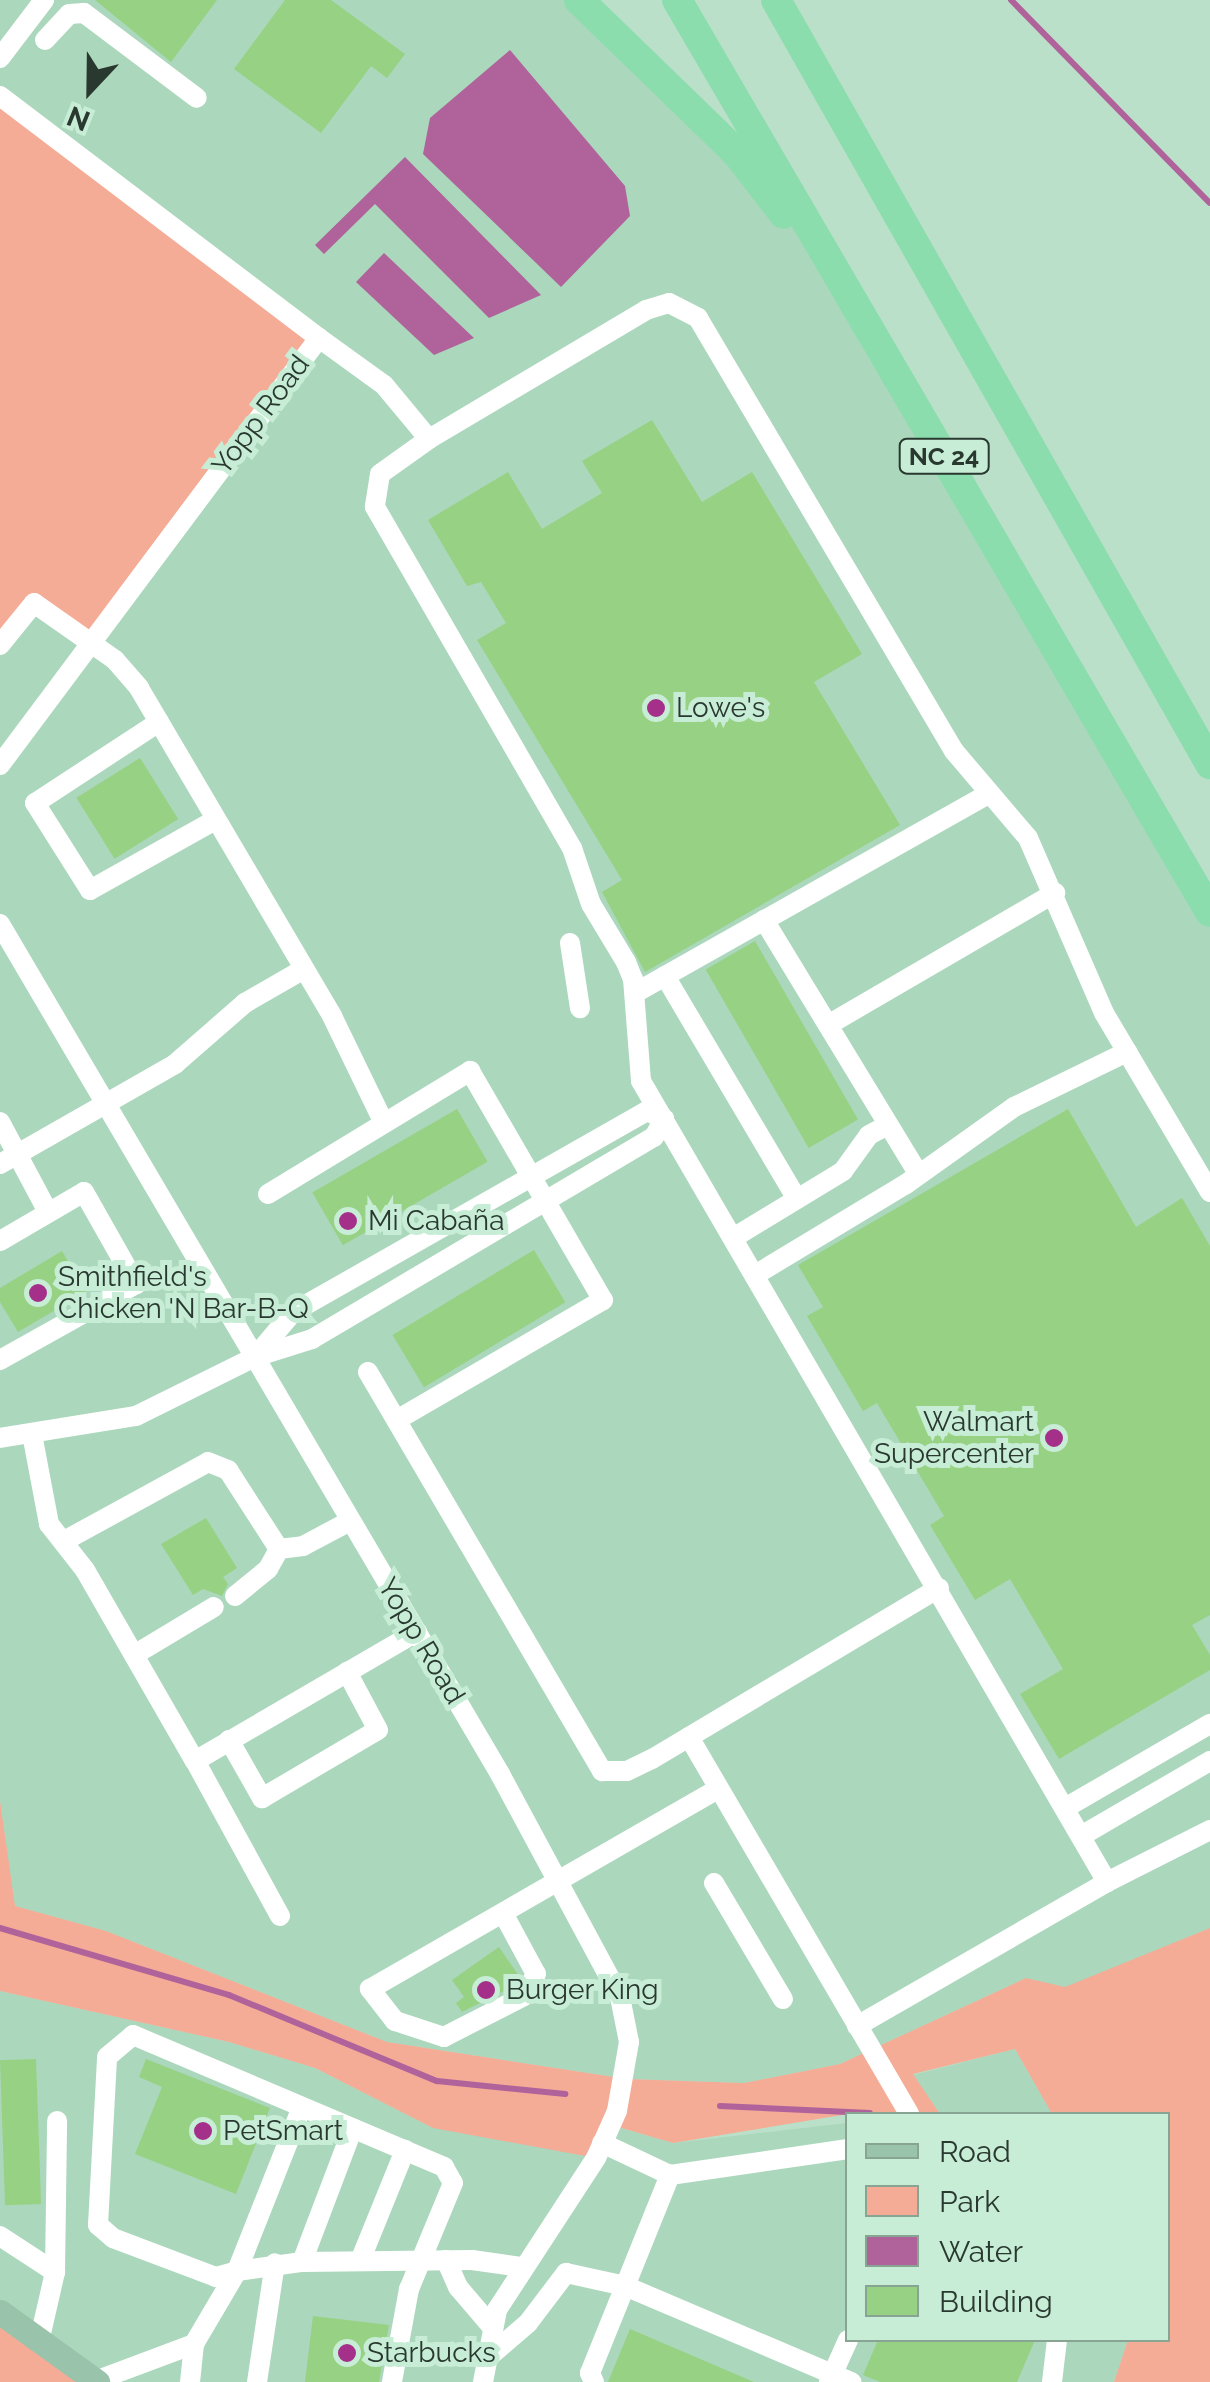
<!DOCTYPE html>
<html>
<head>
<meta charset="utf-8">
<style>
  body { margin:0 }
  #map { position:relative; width:1210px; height:2382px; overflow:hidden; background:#bbe0c9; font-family:Raleway,sans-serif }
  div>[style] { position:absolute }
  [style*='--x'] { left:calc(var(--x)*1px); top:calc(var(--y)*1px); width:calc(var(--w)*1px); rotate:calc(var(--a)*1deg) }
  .built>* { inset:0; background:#abd7bc }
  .green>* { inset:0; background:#f4ac96 }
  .water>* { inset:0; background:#b0629b }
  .stream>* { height:6px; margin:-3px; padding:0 3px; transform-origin:3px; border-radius:3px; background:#b0629b }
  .building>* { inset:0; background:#97d183; transform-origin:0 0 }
  .minor>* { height:20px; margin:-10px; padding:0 10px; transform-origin:10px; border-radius:10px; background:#fff }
  .major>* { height:25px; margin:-12.5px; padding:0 12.5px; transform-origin:12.5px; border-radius:12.5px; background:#99c3aa }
  .highway>* { height:30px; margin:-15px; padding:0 15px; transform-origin:15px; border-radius:15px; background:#8cddae }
  .dots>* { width:28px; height:28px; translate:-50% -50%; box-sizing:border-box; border:5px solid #c7edd6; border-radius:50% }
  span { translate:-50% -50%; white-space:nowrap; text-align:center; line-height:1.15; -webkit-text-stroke:10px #c7edd6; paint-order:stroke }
  .shield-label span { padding:2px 8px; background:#c7edd6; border:2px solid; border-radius:8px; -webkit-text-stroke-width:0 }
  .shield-label { font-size:25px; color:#2a3930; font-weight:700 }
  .street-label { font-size:28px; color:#2a3930 }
  .poi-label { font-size:28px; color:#2a3930 }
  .left { translate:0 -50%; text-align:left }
  .right { translate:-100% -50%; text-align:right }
  .legend { position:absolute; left:845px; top:2112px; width:325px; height:230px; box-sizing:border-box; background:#c7edd6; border:2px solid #88a594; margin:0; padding:12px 18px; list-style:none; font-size:30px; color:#2a3930 }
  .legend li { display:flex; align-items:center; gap:20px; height:50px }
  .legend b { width:50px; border:2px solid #88a594 }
  .north { position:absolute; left:40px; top:40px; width:100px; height:100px; -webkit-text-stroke:8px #c7edd6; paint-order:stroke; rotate:202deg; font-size:28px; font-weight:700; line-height:40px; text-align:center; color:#2a3930 }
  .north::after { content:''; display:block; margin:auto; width:35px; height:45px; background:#2a3930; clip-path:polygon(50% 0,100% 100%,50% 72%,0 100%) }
</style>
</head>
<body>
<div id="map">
  <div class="built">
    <i style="clip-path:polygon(0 0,579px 0,736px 152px,861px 314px,1210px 912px,1210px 1928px,1065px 1988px,1026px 1978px,840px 2064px,744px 2083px,627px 2079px,387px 2042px,106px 1931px,14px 1906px,0 1801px)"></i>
    <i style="clip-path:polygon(0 1991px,229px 2042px,315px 2068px,433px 2128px,610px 2125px,673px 2143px,847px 2123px,848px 2340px,1128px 2340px,1114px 2382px,97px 2382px,0 2312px)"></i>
    <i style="clip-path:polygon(1015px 2049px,1052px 2114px,940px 2114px,913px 2075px)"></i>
  </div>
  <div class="green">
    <i style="clip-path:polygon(0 96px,319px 338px,91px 643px,34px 603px,0 637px)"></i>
    <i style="clip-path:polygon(0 1801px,15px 1906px,106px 1931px,387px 2042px,627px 2079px,744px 2083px,840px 2064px,1026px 1978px,1065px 1987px,1210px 1928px,1210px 2382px,1114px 2382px,1128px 2340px,1168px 2340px,1168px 2114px,1052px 2114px,1015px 2049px,913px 2074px,940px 2114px,848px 2114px,673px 2143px,611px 2125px,596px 2158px,433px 2128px,315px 2068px,229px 2042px,0 1991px)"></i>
    <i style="clip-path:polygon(0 2313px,97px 2382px,0 2382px)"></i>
  </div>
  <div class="water">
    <i style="clip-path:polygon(510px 50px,625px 186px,630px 216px,561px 287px,423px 154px,430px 118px)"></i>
    <i style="clip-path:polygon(405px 157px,541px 295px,489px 318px,375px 204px,324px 254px,315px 245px)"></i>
    <i style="clip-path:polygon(384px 253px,474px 338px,434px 355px,356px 282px)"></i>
  </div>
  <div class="stream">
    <i style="--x:1011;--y:0;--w:284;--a:45.6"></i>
    <i style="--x:0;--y:1928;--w:239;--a:16.3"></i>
    <i style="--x:229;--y:1995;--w:225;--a:22.5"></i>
    <i style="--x:437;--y:2081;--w:129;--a:5.8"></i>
    <i style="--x:720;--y:2106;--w:150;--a:2.7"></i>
  </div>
  <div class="building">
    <i style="clip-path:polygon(95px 0,217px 0,171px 62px)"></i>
    <i style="clip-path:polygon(285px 0,331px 0,405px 54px,387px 78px,371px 66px,321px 133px,234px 69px)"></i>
    <i style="clip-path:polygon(652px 420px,702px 502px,752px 472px,862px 654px,814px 682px,900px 825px,645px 972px,602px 892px,622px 880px,477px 640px,506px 623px,481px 582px,467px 586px,428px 520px,508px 472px,542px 529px,602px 493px,582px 461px)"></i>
    <i style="left:140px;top:758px;width:72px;height:75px;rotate:58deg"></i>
    <i style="left:755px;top:941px;width:206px;height:57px;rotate:60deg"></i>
    <i style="left:457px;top:1109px;width:61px;height:167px;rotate:60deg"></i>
    <i style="clip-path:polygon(1068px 1109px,1136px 1227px,1182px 1198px,1210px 1246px,1210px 1615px,1192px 1625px,1210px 1655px,1210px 1670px,1059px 1759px,1020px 1694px,1063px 1669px,1010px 1579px,975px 1600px,930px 1525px,944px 1516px,877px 1403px,863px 1411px,807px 1316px,823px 1307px,798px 1265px)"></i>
    <i style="left:534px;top:1250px;width:61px;height:165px;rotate:59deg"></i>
    <i style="clip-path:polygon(62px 1251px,86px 1292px,18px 1332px,0 1302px,0 1288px)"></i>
    <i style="clip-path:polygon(206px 1518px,237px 1568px,223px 1577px,228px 1584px,222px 1596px,203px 1589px,193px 1595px,161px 1544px)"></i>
    <i style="clip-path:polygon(499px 1947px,519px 1976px,514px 1986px,462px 2012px,456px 2003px,464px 1997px,452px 1980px)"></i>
    <i style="left:36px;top:2059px;width:145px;height:36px;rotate:88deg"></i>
    <i style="clip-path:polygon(146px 2059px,270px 2108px,236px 2194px,135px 2154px,162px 2087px,139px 2077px)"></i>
    <i style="clip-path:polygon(313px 2316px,389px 2325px,379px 2382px,305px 2382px)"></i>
    <i style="clip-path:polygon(630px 2329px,754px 2382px,608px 2382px)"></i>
    <i style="clip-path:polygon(878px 2340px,1035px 2340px,1017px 2382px,880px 2382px,863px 2375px)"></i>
  </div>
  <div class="minor">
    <i style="--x:45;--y:40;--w:35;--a:-47"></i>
    <i style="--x:69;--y:14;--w:15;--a:-4"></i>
    <i style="--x:84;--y:13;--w:141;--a:37"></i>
    <i style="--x:0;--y:58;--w:73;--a:-52.8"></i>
    <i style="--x:0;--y:96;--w:400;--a:37.2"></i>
    <i style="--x:319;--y:338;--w:533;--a:126.76"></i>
    <i style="--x:319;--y:338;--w:80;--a:35.9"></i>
    <i style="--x:384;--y:385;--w:70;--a:50.2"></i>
    <i style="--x:429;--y:439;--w:60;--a:144.5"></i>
    <i style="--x:380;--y:474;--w:33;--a:99"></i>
    <i style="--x:375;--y:507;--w:394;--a:60"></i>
    <i style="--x:572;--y:848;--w:59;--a:71.3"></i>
    <i style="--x:591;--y:904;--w:68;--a:58.9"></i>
    <i style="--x:626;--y:962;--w:18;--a:68"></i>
    <i style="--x:633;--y:979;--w:102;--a:85.5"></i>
    <i style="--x:641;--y:1081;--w:927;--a:59.81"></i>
    <i style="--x:429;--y:439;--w:252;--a:-30.7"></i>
    <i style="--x:646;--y:310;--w:24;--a:-17"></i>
    <i style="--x:669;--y:303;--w:33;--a:27"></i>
    <i style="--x:698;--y:318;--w:503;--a:59.41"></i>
    <i style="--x:954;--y:751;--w:114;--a:49.6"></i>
    <i style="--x:1028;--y:838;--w:191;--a:66.5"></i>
    <i style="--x:1104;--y:1013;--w:208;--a:59.4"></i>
    <i style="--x:0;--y:645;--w:54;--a:-51"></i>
    <i style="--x:34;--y:603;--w:99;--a:35.1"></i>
    <i style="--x:115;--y:660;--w:37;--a:49"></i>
    <i style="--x:139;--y:688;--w:381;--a:59.5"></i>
    <i style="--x:332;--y:1016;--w:119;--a:64.1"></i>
    <i style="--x:159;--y:722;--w:148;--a:146.8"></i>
    <i style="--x:35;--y:803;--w:103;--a:57.7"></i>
    <i style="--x:90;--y:890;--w:143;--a:-29.2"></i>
    <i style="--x:764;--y:920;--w:295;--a:58.7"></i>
    <i style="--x:0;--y:924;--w:986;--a:59.53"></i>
    <i style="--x:500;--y:1774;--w:253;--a:61.7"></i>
    <i style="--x:620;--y:1997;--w:46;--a:78.7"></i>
    <i style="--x:629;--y:2042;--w:70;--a:99.9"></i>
    <i style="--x:617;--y:2111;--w:51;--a:114.1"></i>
    <i style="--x:596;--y:2158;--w:181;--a:123.1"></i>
    <i style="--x:497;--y:2310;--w:73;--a:101"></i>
    <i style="--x:570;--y:943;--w:66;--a:81.3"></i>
    <i style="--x:665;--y:976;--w:259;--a:59.4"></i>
    <i style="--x:635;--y:993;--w:407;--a:-29.4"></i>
    <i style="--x:828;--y:1025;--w:263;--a:-30.2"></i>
    <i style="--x:0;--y:1122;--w:102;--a:61.9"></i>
    <i style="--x:0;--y:1164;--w:202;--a:-29.7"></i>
    <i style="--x:175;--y:1064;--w:93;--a:-41.1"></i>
    <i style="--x:245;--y:1003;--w:68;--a:-30"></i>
    <i style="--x:268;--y:1194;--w:237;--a:-31.3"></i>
    <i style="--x:470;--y:1071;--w:265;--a:59.9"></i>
    <i style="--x:603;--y:1300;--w:238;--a:149.8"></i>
    <i style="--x:733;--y:1238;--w:129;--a:-31.3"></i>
    <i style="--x:843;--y:1171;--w:44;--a:-54.2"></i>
    <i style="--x:869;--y:1135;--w:21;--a:-28"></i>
    <i style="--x:0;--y:1241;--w:97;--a:-30.3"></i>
    <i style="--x:84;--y:1192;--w:106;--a:60.5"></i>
    <i style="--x:136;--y:1284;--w:156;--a:150.8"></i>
    <i style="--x:755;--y:1275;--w:176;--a:-31.1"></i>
    <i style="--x:906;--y:1184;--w:133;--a:-35.5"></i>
    <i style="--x:1014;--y:1107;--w:126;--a:-26"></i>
    <i style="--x:368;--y:1372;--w:463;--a:59.6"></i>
    <i style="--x:602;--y:1771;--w:25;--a:0"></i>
    <i style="--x:627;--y:1771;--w:28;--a:-26"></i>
    <i style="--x:652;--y:1759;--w:334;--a:-30.8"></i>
    <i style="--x:32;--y:1434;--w:92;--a:79.3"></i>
    <i style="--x:49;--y:1524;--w:58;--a:52"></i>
    <i style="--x:85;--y:1570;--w:220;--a:60.1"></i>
    <i style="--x:0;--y:1438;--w:138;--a:-9.2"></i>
    <i style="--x:136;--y:1416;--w:133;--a:-26.4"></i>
    <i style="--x:255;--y:1357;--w:60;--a:-17.5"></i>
    <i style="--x:312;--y:1339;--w:397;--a:-30.6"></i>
    <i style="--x:654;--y:1137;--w:21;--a:-61"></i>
    <i style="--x:664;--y:1119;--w:19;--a:-155"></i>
    <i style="--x:647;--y:1111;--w:407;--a:150.4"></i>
    <i style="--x:293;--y:1312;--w:59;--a:130.2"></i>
    <i style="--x:64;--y:1541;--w:164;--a:-28.7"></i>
    <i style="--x:208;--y:1462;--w:22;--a:22"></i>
    <i style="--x:228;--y:1470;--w:94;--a:57.2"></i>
    <i style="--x:279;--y:1549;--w:24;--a:-7"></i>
    <i style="--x:303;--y:1546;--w:53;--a:-28"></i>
    <i style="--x:235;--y:1596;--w:43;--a:-39.3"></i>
    <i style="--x:268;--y:1569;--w:23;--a:-61"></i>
    <i style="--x:134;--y:1655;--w:93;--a:-31"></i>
    <i style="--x:689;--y:1737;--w:436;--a:59.7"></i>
    <i style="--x:229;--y:1740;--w:67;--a:60.4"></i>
    <i style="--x:262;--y:1798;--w:134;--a:-30.4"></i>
    <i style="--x:378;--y:1730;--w:66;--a:-118.1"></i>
    <i style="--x:1065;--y:1808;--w:168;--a:-30.1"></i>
    <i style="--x:1081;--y:1836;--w:149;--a:-30.2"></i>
    <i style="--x:714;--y:1883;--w:135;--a:59.3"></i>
    <i style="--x:503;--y:1913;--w:69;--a:61.6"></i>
    <i style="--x:536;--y:1974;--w:25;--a:119"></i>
    <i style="--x:524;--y:1996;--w:90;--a:152.9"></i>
    <i style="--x:444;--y:2037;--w:52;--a:-161.9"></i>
    <i style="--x:395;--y:2021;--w:41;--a:-128"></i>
    <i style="--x:370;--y:1989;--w:401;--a:-29.9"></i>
    <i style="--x:280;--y:1916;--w:177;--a:-118.7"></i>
    <i style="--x:195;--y:1761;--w:257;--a:-30.2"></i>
    <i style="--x:857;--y:2026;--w:289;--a:-29.9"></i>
    <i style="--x:1107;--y:1882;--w:115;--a:-26.8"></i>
    <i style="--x:602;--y:2143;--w:75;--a:25.2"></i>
    <i style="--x:670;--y:2175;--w:180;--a:-8.3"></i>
    <i style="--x:0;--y:2236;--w:66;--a:33.2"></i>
    <i style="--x:446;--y:2260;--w:30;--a:66"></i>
    <i style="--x:458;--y:2287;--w:52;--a:49.6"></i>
    <i style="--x:360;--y:2261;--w:120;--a:-67.9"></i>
    <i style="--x:302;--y:2262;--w:143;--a:-69.2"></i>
    <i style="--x:237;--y:2271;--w:66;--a:-7.9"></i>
    <i style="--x:302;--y:2262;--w:170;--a:-0.7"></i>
    <i style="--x:472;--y:2260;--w:49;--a:8.1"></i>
    <i style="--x:237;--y:2271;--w:176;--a:-68.4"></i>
    <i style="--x:39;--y:2342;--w:72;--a:-77.1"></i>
    <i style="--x:55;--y:2272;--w:151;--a:-89.2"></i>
    <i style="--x:484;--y:2361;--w:58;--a:-40.8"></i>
    <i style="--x:528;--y:2323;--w:63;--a:-52.8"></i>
    <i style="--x:566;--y:2273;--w:60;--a:12.4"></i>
    <i style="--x:625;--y:2286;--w:246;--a:23"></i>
    <i style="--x:95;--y:2381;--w:106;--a:-20.5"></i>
    <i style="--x:190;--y:2382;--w:38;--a:-84"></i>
    <i style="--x:194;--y:2344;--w:85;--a:-59.5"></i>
    <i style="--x:237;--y:2271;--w:22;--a:164"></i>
    <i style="--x:216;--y:2277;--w:110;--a:-159.3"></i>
    <i style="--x:113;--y:2238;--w:20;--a:-139"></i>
    <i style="--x:98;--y:2225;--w:168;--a:-86.9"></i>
    <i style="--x:107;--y:2057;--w:34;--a:-40"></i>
    <i style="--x:133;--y:2035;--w:338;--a:23"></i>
    <i style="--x:444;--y:2167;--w:18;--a:61"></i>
    <i style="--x:453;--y:2183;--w:115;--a:112.5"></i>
    <i style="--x:409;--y:2289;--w:95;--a:100.4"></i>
    <i style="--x:257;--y:2382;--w:120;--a:-81.4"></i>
    <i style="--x:594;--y:2382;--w:10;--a:-114"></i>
    <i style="--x:590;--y:2373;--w:214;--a:-68"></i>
    <i style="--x:829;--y:2382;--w:46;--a:-65.7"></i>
    <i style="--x:1052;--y:2382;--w:42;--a:-83.2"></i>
  </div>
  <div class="major">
    <i style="--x:0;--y:2312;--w:120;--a:35.8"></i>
  </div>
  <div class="highway">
    <i style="--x:579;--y:0;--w:219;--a:44.1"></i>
    <i style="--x:736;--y:152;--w:78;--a:52.3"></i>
    <i style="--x:677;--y:0;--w:1056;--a:59.7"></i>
    <i style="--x:776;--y:0;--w:879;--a:60.4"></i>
  </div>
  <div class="dots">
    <i style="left:656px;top:708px;background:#a4308a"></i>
    <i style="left:348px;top:1221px;background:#a4308a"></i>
    <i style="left:38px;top:1293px;background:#a4308a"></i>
    <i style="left:1054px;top:1438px;background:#a4308a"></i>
    <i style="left:486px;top:1990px;background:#a4308a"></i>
    <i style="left:203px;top:2131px;background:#a4308a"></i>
    <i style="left:347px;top:2353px;background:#a4308a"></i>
  </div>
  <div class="shield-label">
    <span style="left:944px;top:456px">NC 24</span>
  </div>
  <div class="street-label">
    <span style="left:261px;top:415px;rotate:-53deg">Yopp Road</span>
    <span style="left:421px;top:1641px;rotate:59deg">Yopp Road</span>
  </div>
  <div class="poi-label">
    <span class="left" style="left:676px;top:708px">Lowe's</span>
    <span class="left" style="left:368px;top:1221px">Mi Cabaña</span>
    <span class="left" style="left:58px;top:1293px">Smithfield's<br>Chicken 'N Bar-B-Q</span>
    <span class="right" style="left:1034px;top:1438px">Walmart<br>Supercenter</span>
    <span class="left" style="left:506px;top:1990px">Burger King</span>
    <span class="left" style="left:223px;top:2131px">PetSmart</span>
    <span class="left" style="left:367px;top:2353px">Starbucks</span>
  </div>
  <ul class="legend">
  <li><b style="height:12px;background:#99c3aa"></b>Road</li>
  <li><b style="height:28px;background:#f4ac96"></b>Park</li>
  <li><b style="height:28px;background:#b0629b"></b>Water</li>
  <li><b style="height:28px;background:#97d183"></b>Building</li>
  </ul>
  <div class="north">N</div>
</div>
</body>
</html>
